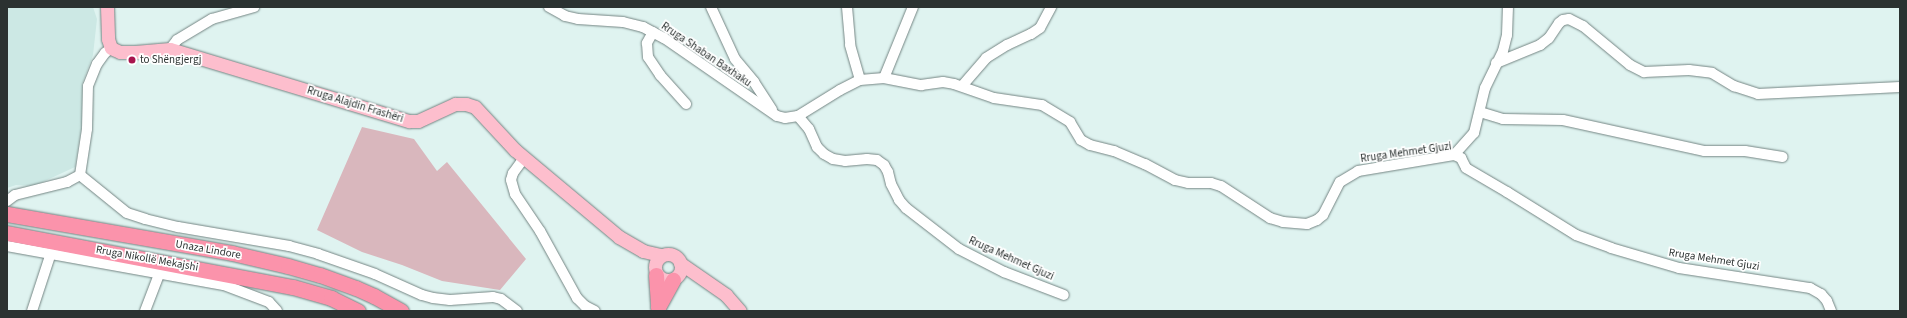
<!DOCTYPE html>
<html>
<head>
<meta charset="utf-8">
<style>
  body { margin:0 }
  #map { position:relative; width:1907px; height:318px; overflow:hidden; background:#dff3f0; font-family:"Source Sans 3",sans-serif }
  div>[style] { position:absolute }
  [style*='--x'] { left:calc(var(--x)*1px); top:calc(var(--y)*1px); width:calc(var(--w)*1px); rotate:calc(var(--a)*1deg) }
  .built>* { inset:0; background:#cce8e4 }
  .green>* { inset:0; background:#d9b7bd }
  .roads { filter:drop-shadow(0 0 1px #748583) drop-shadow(0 0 1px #748583) }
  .minor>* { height:10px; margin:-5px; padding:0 5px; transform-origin:5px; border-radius:5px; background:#fff }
  .major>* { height:13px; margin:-6.5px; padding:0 6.5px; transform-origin:6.5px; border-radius:6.5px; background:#fdbecd }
  .major>.ring { margin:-6.5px; padding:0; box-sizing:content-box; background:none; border:13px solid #fdbecd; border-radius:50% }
  .highway>* { height:15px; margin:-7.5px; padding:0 7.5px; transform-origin:7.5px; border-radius:7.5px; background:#fb93ab }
  .dots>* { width:11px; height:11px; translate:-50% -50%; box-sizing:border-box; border:2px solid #fff; border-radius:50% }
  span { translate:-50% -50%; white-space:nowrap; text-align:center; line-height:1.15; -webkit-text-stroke:3.5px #fff; paint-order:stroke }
  .street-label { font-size:11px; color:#2b3231 }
  .poi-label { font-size:11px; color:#2b3231 }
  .left { translate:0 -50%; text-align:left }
  .frame { position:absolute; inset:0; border:8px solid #2b3231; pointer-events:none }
</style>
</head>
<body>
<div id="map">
  <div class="built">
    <i style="clip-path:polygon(7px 7px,93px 7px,97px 19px,93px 55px,82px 84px,84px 110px,75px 167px,34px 186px,16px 185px,7px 188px)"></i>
  </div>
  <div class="green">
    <i style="clip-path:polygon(362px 127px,414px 139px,437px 171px,447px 162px,526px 259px,500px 290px,442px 281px,402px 265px,362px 252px,317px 230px)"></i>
  </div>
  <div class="roads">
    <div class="minor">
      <i style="--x:549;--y:7;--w:18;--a:29"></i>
      <i style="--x:565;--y:16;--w:13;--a:13"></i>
      <i style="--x:578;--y:19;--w:45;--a:3.8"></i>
      <i style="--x:623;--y:22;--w:21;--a:14"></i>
      <i style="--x:643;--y:27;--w:24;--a:28"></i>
      <i style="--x:664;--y:38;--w:137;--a:34.6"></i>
      <i style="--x:777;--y:116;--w:8;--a:14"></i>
      <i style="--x:785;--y:118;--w:13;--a:-9"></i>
      <i style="--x:798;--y:116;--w:49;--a:-31.8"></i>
      <i style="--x:840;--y:90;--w:22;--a:-27"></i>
      <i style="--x:860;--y:80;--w:24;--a:-5"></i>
      <i style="--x:884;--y:78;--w:38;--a:11"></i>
      <i style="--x:921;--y:85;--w:22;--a:-8"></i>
      <i style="--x:943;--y:82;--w:11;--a:10"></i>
      <i style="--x:954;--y:84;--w:42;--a:19.3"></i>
      <i style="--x:994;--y:98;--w:49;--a:8.3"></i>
      <i style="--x:1042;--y:105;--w:33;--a:31"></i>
      <i style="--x:1070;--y:122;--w:21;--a:59"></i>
      <i style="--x:1081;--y:140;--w:10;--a:29"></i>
      <i style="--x:1090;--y:145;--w:25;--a:14"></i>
      <i style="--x:1114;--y:151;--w:34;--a:23"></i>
      <i style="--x:1145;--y:164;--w:34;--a:28"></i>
      <i style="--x:1175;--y:180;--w:13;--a:13"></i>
      <i style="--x:1188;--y:183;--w:23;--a:0"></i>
      <i style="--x:1211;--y:183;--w:10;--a:17"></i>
      <i style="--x:1221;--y:186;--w:59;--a:33.1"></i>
      <i style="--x:1270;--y:218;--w:14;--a:17"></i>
      <i style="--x:1283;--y:222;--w:24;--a:5"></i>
      <i style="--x:1307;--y:224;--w:11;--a:-22"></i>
      <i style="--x:1317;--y:220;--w:8;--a:-40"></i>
      <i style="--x:1323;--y:215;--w:37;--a:-63"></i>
      <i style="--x:1340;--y:182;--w:21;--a:-31"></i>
      <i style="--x:1358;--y:171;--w:97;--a:-9.5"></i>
      <i style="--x:1454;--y:155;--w:8;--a:23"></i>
      <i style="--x:1461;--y:158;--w:11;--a:63"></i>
      <i style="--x:1466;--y:168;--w:48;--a:30.3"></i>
      <i style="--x:1507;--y:192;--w:81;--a:31.9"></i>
      <i style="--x:1576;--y:235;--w:37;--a:20"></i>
      <i style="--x:1611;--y:248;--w:71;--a:16.4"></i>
      <i style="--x:1679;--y:268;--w:133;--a:8.7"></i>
      <i style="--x:1810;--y:288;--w:13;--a:29"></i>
      <i style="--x:1821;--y:294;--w:9;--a:49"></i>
      <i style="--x:1827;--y:301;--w:11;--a:68"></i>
      <i style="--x:711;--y:7;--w:57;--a:65.2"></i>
      <i style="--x:735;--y:59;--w:30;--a:50"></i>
      <i style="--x:754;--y:82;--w:33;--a:57"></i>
      <i style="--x:847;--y:7;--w:38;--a:85"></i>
      <i style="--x:850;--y:45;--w:36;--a:74"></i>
      <i style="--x:653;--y:32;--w:13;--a:119"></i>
      <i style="--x:647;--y:43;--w:14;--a:86"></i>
      <i style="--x:648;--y:57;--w:22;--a:56"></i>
      <i style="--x:660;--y:75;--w:39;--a:48"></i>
      <i style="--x:170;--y:49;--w:11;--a:-52"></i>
      <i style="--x:177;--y:40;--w:41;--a:-31"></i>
      <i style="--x:212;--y:19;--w:44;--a:-15.9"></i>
      <i style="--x:1496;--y:63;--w:48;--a:-22.2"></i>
      <i style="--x:1540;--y:45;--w:11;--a:-38"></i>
      <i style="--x:1549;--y:38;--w:18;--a:-56"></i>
      <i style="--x:1559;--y:23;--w:5;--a:-37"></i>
      <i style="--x:1563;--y:20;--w:6;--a:-9"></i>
      <i style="--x:1569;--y:19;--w:16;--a:27"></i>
      <i style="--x:1583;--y:26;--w:61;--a:39.7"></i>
      <i style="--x:1630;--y:65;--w:16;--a:27"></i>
      <i style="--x:1644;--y:72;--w:45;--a:-2.5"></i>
      <i style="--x:1689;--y:70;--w:23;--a:7"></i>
      <i style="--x:1712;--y:73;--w:26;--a:31"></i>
      <i style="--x:1734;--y:86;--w:25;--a:18"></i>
      <i style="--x:1758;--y:94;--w:142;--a:-2.8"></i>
      <i style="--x:884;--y:78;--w:77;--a:-67.8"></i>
      <i style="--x:962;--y:86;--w:37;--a:-49"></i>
      <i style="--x:986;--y:58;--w:25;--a:-32"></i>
      <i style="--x:1007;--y:45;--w:26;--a:-25"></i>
      <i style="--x:1031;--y:34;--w:11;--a:-34"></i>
      <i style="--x:1040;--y:28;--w:24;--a:-62"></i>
      <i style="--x:1480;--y:112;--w:24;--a:17"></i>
      <i style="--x:1503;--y:119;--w:60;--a:1"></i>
      <i style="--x:1563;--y:120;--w:144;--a:12.4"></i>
      <i style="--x:1704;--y:151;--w:41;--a:0"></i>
      <i style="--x:1745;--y:151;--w:38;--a:9"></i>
      <i style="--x:798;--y:116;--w:17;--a:50"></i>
      <i style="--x:809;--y:129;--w:20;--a:66"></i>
      <i style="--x:817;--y:147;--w:10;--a:45"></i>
      <i style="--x:824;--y:154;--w:10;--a:29"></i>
      <i style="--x:833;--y:159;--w:12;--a:9"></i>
      <i style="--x:845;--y:161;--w:22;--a:-5"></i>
      <i style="--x:867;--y:159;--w:10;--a:6"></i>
      <i style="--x:877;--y:160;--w:9;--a:36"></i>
      <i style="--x:884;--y:165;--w:8;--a:60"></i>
      <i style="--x:888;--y:172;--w:12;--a:76"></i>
      <i style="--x:891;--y:184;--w:18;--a:63"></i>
      <i style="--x:899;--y:200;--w:11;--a:49"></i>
      <i style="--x:906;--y:208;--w:67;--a:37.7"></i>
      <i style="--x:959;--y:249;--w:51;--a:27.1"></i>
      <i style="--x:1004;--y:272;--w:64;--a:21"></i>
      <i style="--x:1454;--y:155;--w:30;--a:-48"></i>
      <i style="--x:1474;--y:133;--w:46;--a:-76.3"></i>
      <i style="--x:1485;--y:88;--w:41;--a:-64.1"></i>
      <i style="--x:1503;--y:51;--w:16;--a:-76"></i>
      <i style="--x:1507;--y:35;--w:28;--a:-88"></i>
      <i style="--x:524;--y:158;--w:19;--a:126"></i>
      <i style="--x:513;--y:173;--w:7;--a:106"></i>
      <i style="--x:511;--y:180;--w:15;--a:74"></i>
      <i style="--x:515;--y:194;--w:45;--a:56"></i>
      <i style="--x:540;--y:231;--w:77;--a:61.1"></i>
      <i style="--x:577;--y:298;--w:11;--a:45"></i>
      <i style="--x:585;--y:306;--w:11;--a:27"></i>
      <i style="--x:80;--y:175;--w:60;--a:39"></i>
      <i style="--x:127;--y:213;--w:19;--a:18"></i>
      <i style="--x:145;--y:219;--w:34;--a:14"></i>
      <i style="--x:178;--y:227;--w:113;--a:9.7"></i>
      <i style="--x:289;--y:246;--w:30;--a:15"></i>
      <i style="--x:318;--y:254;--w:60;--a:19.3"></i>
      <i style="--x:375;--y:274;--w:51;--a:24.1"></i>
      <i style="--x:422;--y:295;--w:11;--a:15"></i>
      <i style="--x:433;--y:298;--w:17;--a:7"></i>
      <i style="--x:450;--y:300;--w:43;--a:-4"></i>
      <i style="--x:493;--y:297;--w:8;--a:14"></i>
      <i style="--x:501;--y:299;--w:20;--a:37"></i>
      <i style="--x:80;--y:175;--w:47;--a:-81.3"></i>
      <i style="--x:87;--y:129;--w:43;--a:-88.7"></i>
      <i style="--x:88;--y:86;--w:24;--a:-68"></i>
      <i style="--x:97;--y:64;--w:14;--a:-54"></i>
      <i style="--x:105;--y:53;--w:8;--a:-40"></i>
      <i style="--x:7;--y:201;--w:10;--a:-37"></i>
      <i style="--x:15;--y:195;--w:54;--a:-14"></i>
      <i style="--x:67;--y:182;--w:15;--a:-28"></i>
      <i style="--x:7;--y:246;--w:220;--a:10.2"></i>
      <i style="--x:224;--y:285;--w:48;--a:20.7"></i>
      <i style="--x:269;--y:302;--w:12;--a:48"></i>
      <i style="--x:32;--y:311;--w:61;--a:-71.9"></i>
      <i style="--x:145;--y:311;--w:40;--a:-69"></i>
    </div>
    <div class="major">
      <i style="--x:107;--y:7;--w:32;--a:88"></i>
      <i style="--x:108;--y:39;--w:9;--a:72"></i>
      <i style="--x:111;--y:48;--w:10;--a:24"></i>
      <i style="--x:120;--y:52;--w:15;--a:0"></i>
      <i style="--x:135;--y:52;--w:35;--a:-5"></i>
      <i style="--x:170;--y:49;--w:250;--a:16.8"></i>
      <i style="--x:409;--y:121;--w:9;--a:0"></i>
      <i style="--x:418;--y:121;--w:41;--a:-24.7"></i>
      <i style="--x:455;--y:104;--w:11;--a:0"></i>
      <i style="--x:466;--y:104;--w:9;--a:18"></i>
      <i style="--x:475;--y:107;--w:59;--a:47.1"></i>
      <i style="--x:515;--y:150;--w:136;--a:39.9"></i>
      <i style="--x:619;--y:237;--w:28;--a:30"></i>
      <i style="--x:643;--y:251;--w:18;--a:13"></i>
      <i class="ring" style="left:655px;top:254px;width:13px;height:13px"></i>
      <i style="--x:680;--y:263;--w:56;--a:34.8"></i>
      <i style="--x:726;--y:295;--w:21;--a:49"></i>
    </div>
    <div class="highway">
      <i style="--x:7;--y:214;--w:228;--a:9.8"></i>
      <i style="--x:232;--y:253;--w:57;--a:13.1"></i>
      <i style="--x:288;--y:266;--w:33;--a:16"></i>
      <i style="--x:320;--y:275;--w:38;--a:20"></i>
      <i style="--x:356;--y:288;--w:20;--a:24"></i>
      <i style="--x:374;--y:296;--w:31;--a:29"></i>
      <i style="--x:7;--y:233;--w:291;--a:10.7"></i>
      <i style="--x:293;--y:287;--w:40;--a:16"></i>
      <i style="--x:331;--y:298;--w:30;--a:26"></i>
      <i style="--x:656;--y:275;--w:32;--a:86"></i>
      <i style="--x:658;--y:307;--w:31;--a:-61"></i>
    </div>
  </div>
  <div class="dots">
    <i style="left:132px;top:60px;background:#a8154e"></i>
  </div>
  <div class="street-label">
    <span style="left:706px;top:55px;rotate:34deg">Rruga Shaban Baxhaku</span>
    <span style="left:355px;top:105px;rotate:17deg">Rruga Alajdin Frashëri</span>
    <span style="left:1406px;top:153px;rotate:-8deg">Rruga Mehmet Gjuzi</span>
    <span style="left:208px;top:250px;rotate:10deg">Unaza Lindore</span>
    <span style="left:147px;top:259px;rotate:10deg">Rruga Nikollë Mekajshi</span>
    <span style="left:1011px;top:259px;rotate:24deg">Rruga Mehmet Gjuzi</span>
    <span style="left:1714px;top:260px;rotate:9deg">Rruga Mehmet Gjuzi</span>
  </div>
  <div class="poi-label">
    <span class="left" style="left:140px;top:60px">to Shëngjergj</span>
  </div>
  <div class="frame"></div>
</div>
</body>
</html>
